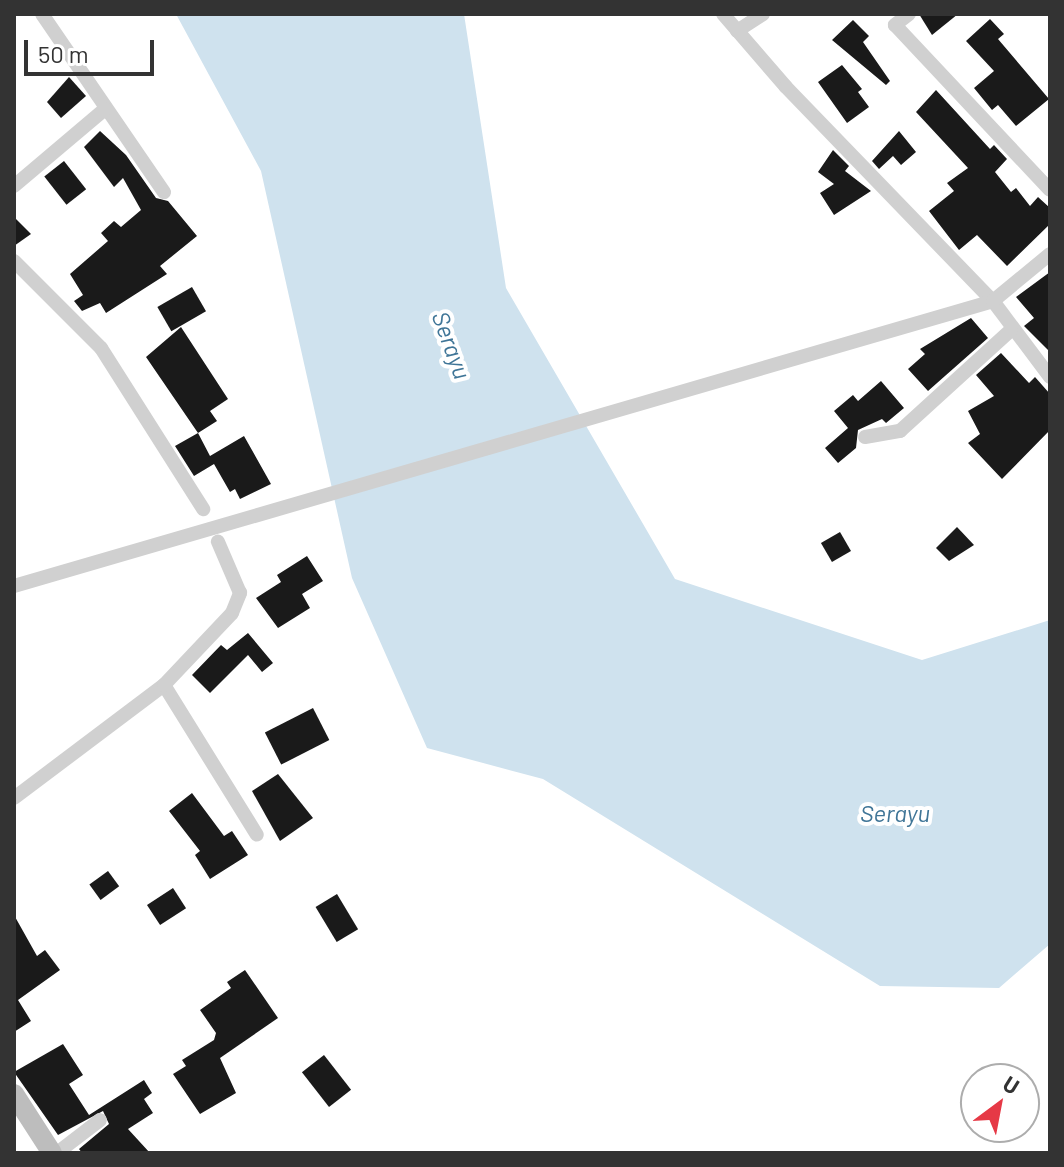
<!DOCTYPE html>
<html>
<head>
<meta charset="utf-8">
<style>
  body { margin:0 }
  #map { position:relative; width:1064px; height:1167px; overflow:hidden; background:#fff; font-family:Barlow,sans-serif }
  div>[style] { position:absolute }
  [style*='--x'] { left:calc(var(--x)*1px); top:calc(var(--y)*1px); width:calc(var(--w)*1px); rotate:calc(var(--a)*1deg) }
  .water>* { inset:0; background:#cfe2ee }
  .building>* { inset:0; background:#1a1a1a; transform-origin:0 0 }
  .minor>* { height:14px; margin:-7px; padding:0 7px; transform-origin:7px; border-radius:7px; background:#d0d0d0 }
  .secondary>* { height:20px; margin:-10px; padding:0 10px; transform-origin:10px; border-radius:10px; background:#bdbdbd }
  span { translate:-50% -50%; white-space:nowrap; text-align:center; line-height:1.15; -webkit-text-stroke:8px #fff; paint-order:stroke }
  .water-label { font-size:24px; color:#3f7597; font-style:italic }
  .frame { position:absolute; inset:0; border:16px solid #333; pointer-events:none }
  .north { position:absolute; left:960px; top:1063px; width:80px; height:80px; box-sizing:border-box; background:#fff; border:2px solid #adadad; border-radius:50%; rotate:32deg; font-size:22px; font-weight:700; line-height:32px; text-align:center; color:#333 }
  .north::after { content:''; display:block; margin:auto; width:28px; height:36px; background:#e63946; clip-path:polygon(50% 0,100% 100%,50% 72%,0 100%) }
  .scale { position:absolute; left:24px; top:40px; width:130px; height:36px; box-sizing:border-box; border:4px solid #333; border-top:0; padding-left:10px; font-size:24px; line-height:28px; white-space:nowrap; color:#333; -webkit-text-stroke:6px #fff; paint-order:stroke }
</style>
</head>
<body>
<div id="map">
  <div class="water">
    <i style="clip-path:polygon(176px 14px,464px 14px,506px 288px,675px 579px,922px 660px,1050px 620px,1050px 944px,999px 988px,880px 986px,543px 779px,427px 748px,352px 578px,261px 171px)"></i>
  </div>
  <div class="building">
    <i style="clip-path:polygon(919px 14px,958px 14px,932px 35px)"></i>
    <i style="clip-path:polygon(990px 19px,1004px 34px,998px 39px,1049px 99px,1016px 126px,998px 105px,992px 110px,974px 88px,994px 71px,966px 41px)"></i>
    <i style="clip-path:polygon(853px 20px,869px 36px,863px 42px,890px 81px,886px 85px,832px 40px)"></i>
    <i style="clip-path:polygon(842px 65px,862px 89px,858px 92px,869px 107px,847px 123px,818px 82px)"></i>
    <i style="clip-path:polygon(69px 77px,86px 96px,61px 118px,47px 102px)"></i>
    <i style="clip-path:polygon(936px 90px,990px 149px,994px 145px,1007px 159px,995px 172px,1011px 192px,1016px 188px,1030px 206px,1038px 197px,1050px 208px,1050px 224px,1007px 266px,977px 235px,959px 250px,929px 211px,954px 191px,947px 183px,968px 168px,916px 112px)"></i>
    <i style="clip-path:polygon(100px 131px,126px 155px,156px 198px,168px 201px,197px 236px,160px 266px,167px 274px,106px 313px,100px 303px,82px 311px,74px 301px,83px 295px,70px 274px,108px 241px,101px 233px,114px 221px,121px 227px,141px 210px,123px 178px,114px 187px,84px 147px)"></i>
    <i style="clip-path:polygon(899px 131px,916px 152px,901px 165px,893px 156px,879px 169px,872px 161px)"></i>
    <i style="clip-path:polygon(833px 150px,849px 166px,845px 171px,871px 191px,834px 215px,820px 193px,834px 184px,818px 172px)"></i>
    <i style="left:64px;top:161px;width:36px;height:25px;rotate:52deg"></i>
    <i style="clip-path:polygon(14px 217px,31px 234px,14px 246px)"></i>
    <i style="clip-path:polygon(1050px 272px,1050px 352px,1024px 326px,1034px 318px,1016px 297px)"></i>
    <i style="left:192px;top:287px;width:28px;height:40px;rotate:60deg"></i>
    <i style="clip-path:polygon(971px 318px,988px 338px,928px 391px,908px 369px,925px 354px,920px 349px)"></i>
    <i style="clip-path:polygon(181px 327px,228px 399px,210px 411px,217px 421px,198px 433px,146px 357px)"></i>
    <i style="clip-path:polygon(1001px 353px,1029px 383px,1035px 377px,1050px 394px,1050px 430px,1002px 479px,968px 443px,980px 434px,968px 411px,994px 396px,976px 375px)"></i>
    <i style="clip-path:polygon(881px 381px,904px 408px,886px 423px,882px 419px,858px 430px,856px 448px,838px 463px,825px 448px,848px 428px,834px 411px,853px 395px,858px 401px)"></i>
    <i style="clip-path:polygon(198px 433px,210px 456px,244px 436px,271px 484px,240px 499px,235px 489px,230px 492px,214px 464px,194px 476px,175px 446px)"></i>
    <i style="clip-path:polygon(957px 527px,974px 545px,949px 561px,936px 548px)"></i>
    <i style="left:840px;top:532px;width:22px;height:22px;rotate:60deg"></i>
    <i style="clip-path:polygon(307px 556px,323px 581px,302px 594px,310px 608px,278px 628px,256px 598px,281px 582px,277px 575px)"></i>
    <i style="clip-path:polygon(248px 633px,273px 663px,262px 672px,248px 655px,210px 693px,192px 675px,221px 645px,227px 650px)"></i>
    <i style="left:313px;top:708px;width:36px;height:54px;rotate:63deg"></i>
    <i style="clip-path:polygon(278px 774px,313px 818px,280px 841px,252px 791px)"></i>
    <i style="clip-path:polygon(192px 793px,224px 836px,232px 831px,248px 855px,210px 879px,195px 855px,200px 851px,169px 811px)"></i>
    <i style="left:108px;top:871px;width:19px;height:23px;rotate:54deg"></i>
    <i style="left:173px;top:888px;width:24px;height:31px;rotate:57deg"></i>
    <i style="left:337px;top:894px;width:41px;height:25px;rotate:59deg"></i>
    <i style="clip-path:polygon(14px 915px,37px 956px,45px 950px,60px 970px,18px 1000px,31px 1021px,14px 1032px)"></i>
    <i style="clip-path:polygon(245px 970px,278px 1018px,220px 1058px,236px 1093px,200px 1114px,173px 1074px,186px 1066px,182px 1060px,214px 1040px,216px 1033px,200px 1010px,231px 988px,227px 982px)"></i>
    <i style="clip-path:polygon(63px 1044px,83px 1075px,69px 1084px,89px 1115px,144px 1080px,152px 1093px,144px 1099px,153px 1113px,128px 1129px,150px 1153px,82px 1153px,79px 1149px,109px 1124px,103px 1111px,58px 1135px,14px 1072px)"></i>
    <i style="left:324px;top:1055px;width:44px;height:28px;rotate:52deg"></i>
  </div>
  <div class="minor">
    <i style="--x:42;--y:14;--w:216;--a:55.6"></i>
    <i style="--x:723;--y:14;--w:96;--a:49.2"></i>
    <i style="--x:786;--y:87;--w:298;--a:46"></i>
    <i style="--x:993;--y:301;--w:95;--a:53.1"></i>
    <i style="--x:909;--y:14;--w:18;--a:142"></i>
    <i style="--x:895;--y:25;--w:226;--a:46.8"></i>
    <i style="--x:737;--y:31;--w:31;--a:-33"></i>
    <i style="--x:14;--y:186;--w:119;--a:-40.2"></i>
    <i style="--x:14;--y:261;--w:123;--a:45"></i>
    <i style="--x:101;--y:348;--w:191;--a:57.6"></i>
    <i style="--x:865;--y:437;--w:36;--a:-10"></i>
    <i style="--x:900;--y:431;--w:150;--a:-42.3"></i>
    <i style="--x:14;--y:586;--w:1020;--a:-16.23"></i>
    <i style="--x:993;--y:301;--w:74;--a:-39.5"></i>
    <i style="--x:164;--y:685;--w:176;--a:58.2"></i>
    <i style="--x:14;--y:798;--w:188;--a:-37"></i>
    <i style="--x:164;--y:685;--w:99;--a:-46.6"></i>
    <i style="--x:232;--y:613;--w:22;--a:-68"></i>
    <i style="--x:240;--y:593;--w:56;--a:-113.3"></i>
    <i style="--x:57;--y:1153;--w:54;--a:-37.5"></i>
  </div>
  <div class="secondary">
    <i style="--x:14;--y:1094;--w:70;--a:57.2"></i>
  </div>
  <div class="water-label">
    <span style="left:452px;top:345px;rotate:70deg">Serayu</span>
    <span style="left:895px;top:813px">Serayu</span>
  </div>
  <div class="frame"></div>
  <div class="north">U</div>
  <div class="scale">50 m</div>
</div>
</body>
</html>
